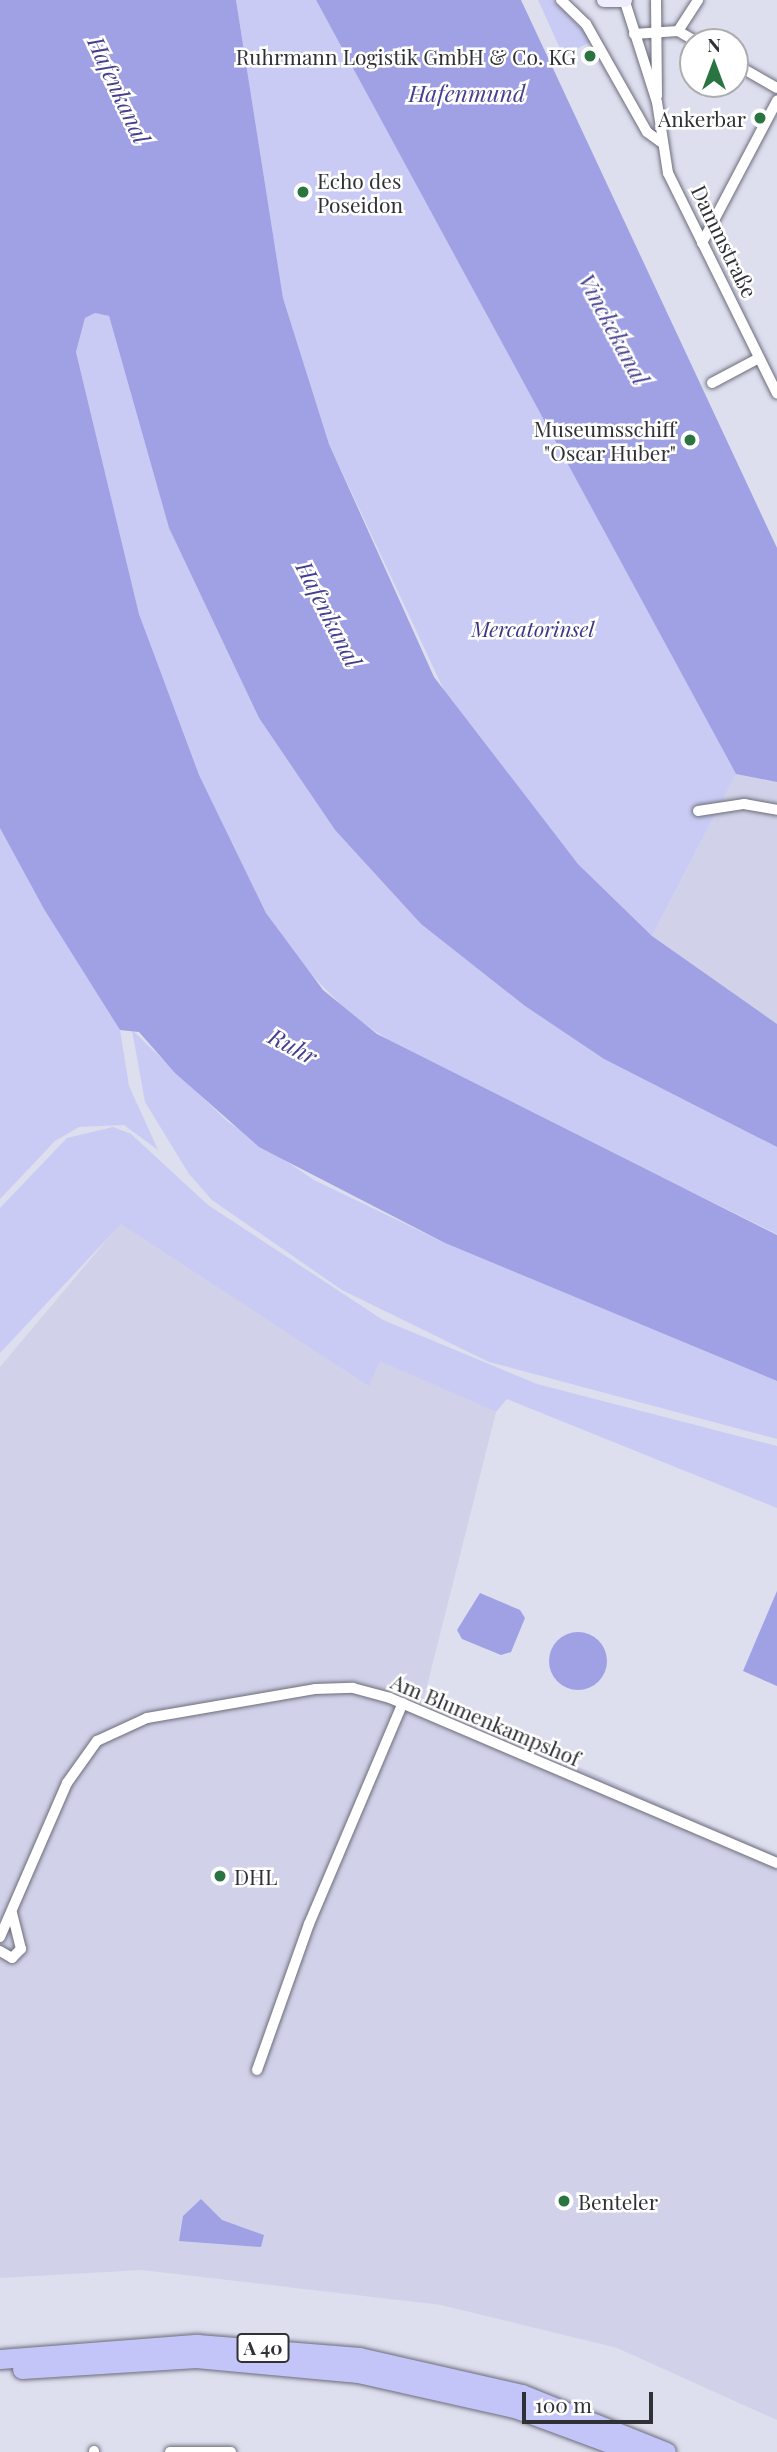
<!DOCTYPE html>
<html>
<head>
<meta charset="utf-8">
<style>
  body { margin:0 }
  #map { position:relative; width:777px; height:2452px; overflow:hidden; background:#dddeee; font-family:"Playfair Display",serif }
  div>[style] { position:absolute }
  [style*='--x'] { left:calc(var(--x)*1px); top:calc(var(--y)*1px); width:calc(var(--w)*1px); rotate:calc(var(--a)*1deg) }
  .built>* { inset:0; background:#d1d2e9 }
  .green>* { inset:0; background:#c9cbf4 }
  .water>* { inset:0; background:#a0a1e5 }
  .round { border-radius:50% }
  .roads { filter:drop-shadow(0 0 2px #6c6d7b) drop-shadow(0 0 2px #6c6d7b) }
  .street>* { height:10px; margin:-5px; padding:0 5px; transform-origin:5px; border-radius:5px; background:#fff }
  .secondary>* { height:14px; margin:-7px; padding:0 7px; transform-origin:7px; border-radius:7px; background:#ededfd }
  .highway>* { height:19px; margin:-9.5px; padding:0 9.5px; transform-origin:9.5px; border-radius:9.5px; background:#c3c4f7 }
  .dots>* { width:19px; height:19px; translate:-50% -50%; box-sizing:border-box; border:4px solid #fff; border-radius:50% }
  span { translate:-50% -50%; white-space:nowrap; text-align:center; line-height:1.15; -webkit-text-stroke:5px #fff; paint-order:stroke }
  .shield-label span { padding:2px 5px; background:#fff; border:2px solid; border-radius:5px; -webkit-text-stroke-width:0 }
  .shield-label { font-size:19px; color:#303137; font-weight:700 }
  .poi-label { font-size:21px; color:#303137 }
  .right { translate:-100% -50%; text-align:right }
  .left { translate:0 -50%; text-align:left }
  .street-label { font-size:21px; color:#303137 }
  .park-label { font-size:21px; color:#3e3584; font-style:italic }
  .water-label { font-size:23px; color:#463e8e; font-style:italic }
  .north { position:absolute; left:679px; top:28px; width:70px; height:70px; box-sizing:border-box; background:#fff; border:2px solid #acadaf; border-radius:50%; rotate:0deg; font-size:19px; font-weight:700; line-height:28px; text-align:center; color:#303137 }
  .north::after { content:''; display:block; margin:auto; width:24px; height:32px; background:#2a7441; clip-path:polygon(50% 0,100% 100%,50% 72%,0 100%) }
  .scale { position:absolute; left:522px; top:2392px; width:131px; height:32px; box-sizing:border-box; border:4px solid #303137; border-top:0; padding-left:9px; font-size:21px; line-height:24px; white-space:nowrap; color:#303137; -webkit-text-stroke:5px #fff; paint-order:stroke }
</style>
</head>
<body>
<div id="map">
  <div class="built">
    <i style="clip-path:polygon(736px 774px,777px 782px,777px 1024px,652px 936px)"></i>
    <i style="clip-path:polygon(136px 1205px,406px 1372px,496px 1412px,424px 1698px,777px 1855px,777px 2420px,617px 2348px,441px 2305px,142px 2270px,0 2278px,0 1367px)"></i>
  </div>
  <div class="green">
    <i style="clip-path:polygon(236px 0,316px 0,736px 774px,652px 936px,578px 864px,450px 703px,329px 444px,283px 298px)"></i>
    <i style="clip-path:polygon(538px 0,553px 0,593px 41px,563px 55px)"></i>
    <i style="clip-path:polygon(95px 313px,109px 316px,169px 528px,259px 718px,335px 830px,421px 924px,525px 1006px,604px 1059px,777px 1147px,777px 1234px,404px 1051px,349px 1013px,304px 967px,266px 913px,197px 774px,139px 614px,76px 352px,85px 318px)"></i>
    <i style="clip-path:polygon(0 828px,120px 1030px,129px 1086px,158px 1150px,124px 1125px,79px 1127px,55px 1141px,0 1199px)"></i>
    <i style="clip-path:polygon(132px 1030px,227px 1121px,314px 1180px,445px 1243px,777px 1381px,777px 1439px,489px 1362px,342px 1290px,212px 1200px,189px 1174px,145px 1102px)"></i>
    <i style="clip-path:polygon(113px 1127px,131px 1134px,208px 1205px,383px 1320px,537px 1384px,777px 1446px,777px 1508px,507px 1399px,496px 1412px,380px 1361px,369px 1386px,121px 1224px,0 1353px,0 1208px,67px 1138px)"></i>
  </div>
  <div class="water">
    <i style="clip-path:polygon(0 0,236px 0,283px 298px,329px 444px,434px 677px,578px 864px,652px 936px,777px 1024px,777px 1147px,604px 1059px,525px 1006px,421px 924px,335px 830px,259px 718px,169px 528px,109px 316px,95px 313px,85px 318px,76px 352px,139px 614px,199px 775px,266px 913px,323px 990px,377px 1034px,777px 1235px,777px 1381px,445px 1243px,259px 1147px,175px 1073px,139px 1032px,120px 1030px,44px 909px,0 828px)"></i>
    <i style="clip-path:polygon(316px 0,521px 0,777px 548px,777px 782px,736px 774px)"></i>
    <i style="clip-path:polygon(777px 1591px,777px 1686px,743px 1671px)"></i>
    <i style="clip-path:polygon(480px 1593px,520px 1610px,525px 1618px,511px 1652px,501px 1655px,462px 1639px,457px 1630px)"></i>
    <i class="round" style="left:549px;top:1632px;width:58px;height:58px"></i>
    <i style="clip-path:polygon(201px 2199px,222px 2220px,264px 2235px,261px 2247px,179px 2241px,183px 2216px)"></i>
  </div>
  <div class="roads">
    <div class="street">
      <i style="--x:561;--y:0;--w:35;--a:44"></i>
      <i style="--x:586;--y:24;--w:124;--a:60.5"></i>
      <i style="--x:647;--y:132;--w:17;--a:36"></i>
      <i style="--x:656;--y:0;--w:96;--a:89.4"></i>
      <i style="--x:626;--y:5;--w:102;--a:72.3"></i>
      <i style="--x:657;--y:102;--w:72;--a:81.2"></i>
      <i style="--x:668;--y:173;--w:246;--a:63.7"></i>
      <i style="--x:678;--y:31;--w:37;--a:-57"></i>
      <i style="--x:634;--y:34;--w:44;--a:-3.9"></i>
      <i style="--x:678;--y:31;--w:22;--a:30"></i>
      <i style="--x:735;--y:64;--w:48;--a:29.7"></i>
      <i style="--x:702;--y:243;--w:161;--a:-62.2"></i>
      <i style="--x:712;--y:383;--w:53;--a:-28"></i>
      <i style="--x:698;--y:811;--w:47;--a:-8.7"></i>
      <i style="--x:744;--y:804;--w:34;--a:10"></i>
      <i style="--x:0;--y:1937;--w:168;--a:-66.5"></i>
      <i style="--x:67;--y:1783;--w:52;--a:-54.5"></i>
      <i style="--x:97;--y:1741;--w:55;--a:-24.7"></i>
      <i style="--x:147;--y:1718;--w:170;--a:-9.8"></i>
      <i style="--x:315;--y:1689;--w:38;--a:-2"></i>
      <i style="--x:353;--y:1688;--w:38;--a:15"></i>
      <i style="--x:390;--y:1698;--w:421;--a:23.1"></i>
      <i style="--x:0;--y:1951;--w:14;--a:30"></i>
      <i style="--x:12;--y:1958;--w:13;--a:-45"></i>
      <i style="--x:21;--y:1949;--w:37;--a:-104"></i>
      <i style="--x:257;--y:2070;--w:155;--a:-70.4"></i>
      <i style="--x:309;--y:1924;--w:240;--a:-67"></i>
      <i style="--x:94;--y:2452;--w:1;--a:-90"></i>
      <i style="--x:170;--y:2452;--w:61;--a:0"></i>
    </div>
    <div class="secondary">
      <i style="--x:604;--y:0;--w:21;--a:0"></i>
    </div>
    <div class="highway">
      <i style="--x:0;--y:2359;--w:198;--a:-4.4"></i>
      <i style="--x:197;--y:2344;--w:163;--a:4.6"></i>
      <i style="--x:359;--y:2357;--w:167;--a:12.8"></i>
      <i style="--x:522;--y:2394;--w:155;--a:21.9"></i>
      <i style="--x:22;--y:2369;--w:174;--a:-3.6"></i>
      <i style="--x:196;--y:2358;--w:163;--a:5.3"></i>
      <i style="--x:358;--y:2373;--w:161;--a:12.6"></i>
      <i style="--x:515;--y:2408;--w:126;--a:20.4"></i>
    </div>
  </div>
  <div class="dots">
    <i style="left:590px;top:56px;background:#2a7441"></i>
    <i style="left:760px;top:118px;background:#2a7441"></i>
    <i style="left:303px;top:192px;background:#2a7441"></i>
    <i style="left:690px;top:440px;background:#2a7441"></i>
    <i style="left:220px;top:1876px;background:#2a7441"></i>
    <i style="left:564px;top:2201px;background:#2a7441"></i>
  </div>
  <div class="shield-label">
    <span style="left:263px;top:2348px">A 40</span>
  </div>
  <div class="poi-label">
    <span class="right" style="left:576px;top:56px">Ruhrmann Logistik GmbH &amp; Co. KG</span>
    <span class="right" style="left:746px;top:118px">Ankerbar</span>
    <span class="left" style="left:317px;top:192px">Echo des<br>Poseidon</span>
    <span class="right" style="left:676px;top:440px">Museumsschiff<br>"Oscar Huber"</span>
    <span class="left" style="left:234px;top:1876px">DHL</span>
    <span class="left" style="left:578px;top:2201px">Benteler</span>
  </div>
  <div class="street-label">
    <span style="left:725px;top:241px;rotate:64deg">Dammstraße</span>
    <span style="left:486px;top:1719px;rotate:23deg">Am Blumenkampshof</span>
  </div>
  <div class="park-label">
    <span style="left:533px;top:628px">Mercatorinsel</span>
  </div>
  <div class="water-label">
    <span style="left:119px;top:90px;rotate:65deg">Hafenkanal</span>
    <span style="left:467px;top:93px">Hafenmund</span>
    <span style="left:614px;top:329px;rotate:62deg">Vinckekanal</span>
    <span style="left:329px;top:614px;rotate:63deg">Hafenkanal</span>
    <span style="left:293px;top:1046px;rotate:28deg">Ruhr</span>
  </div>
  <div class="north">N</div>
  <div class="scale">100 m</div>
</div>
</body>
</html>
